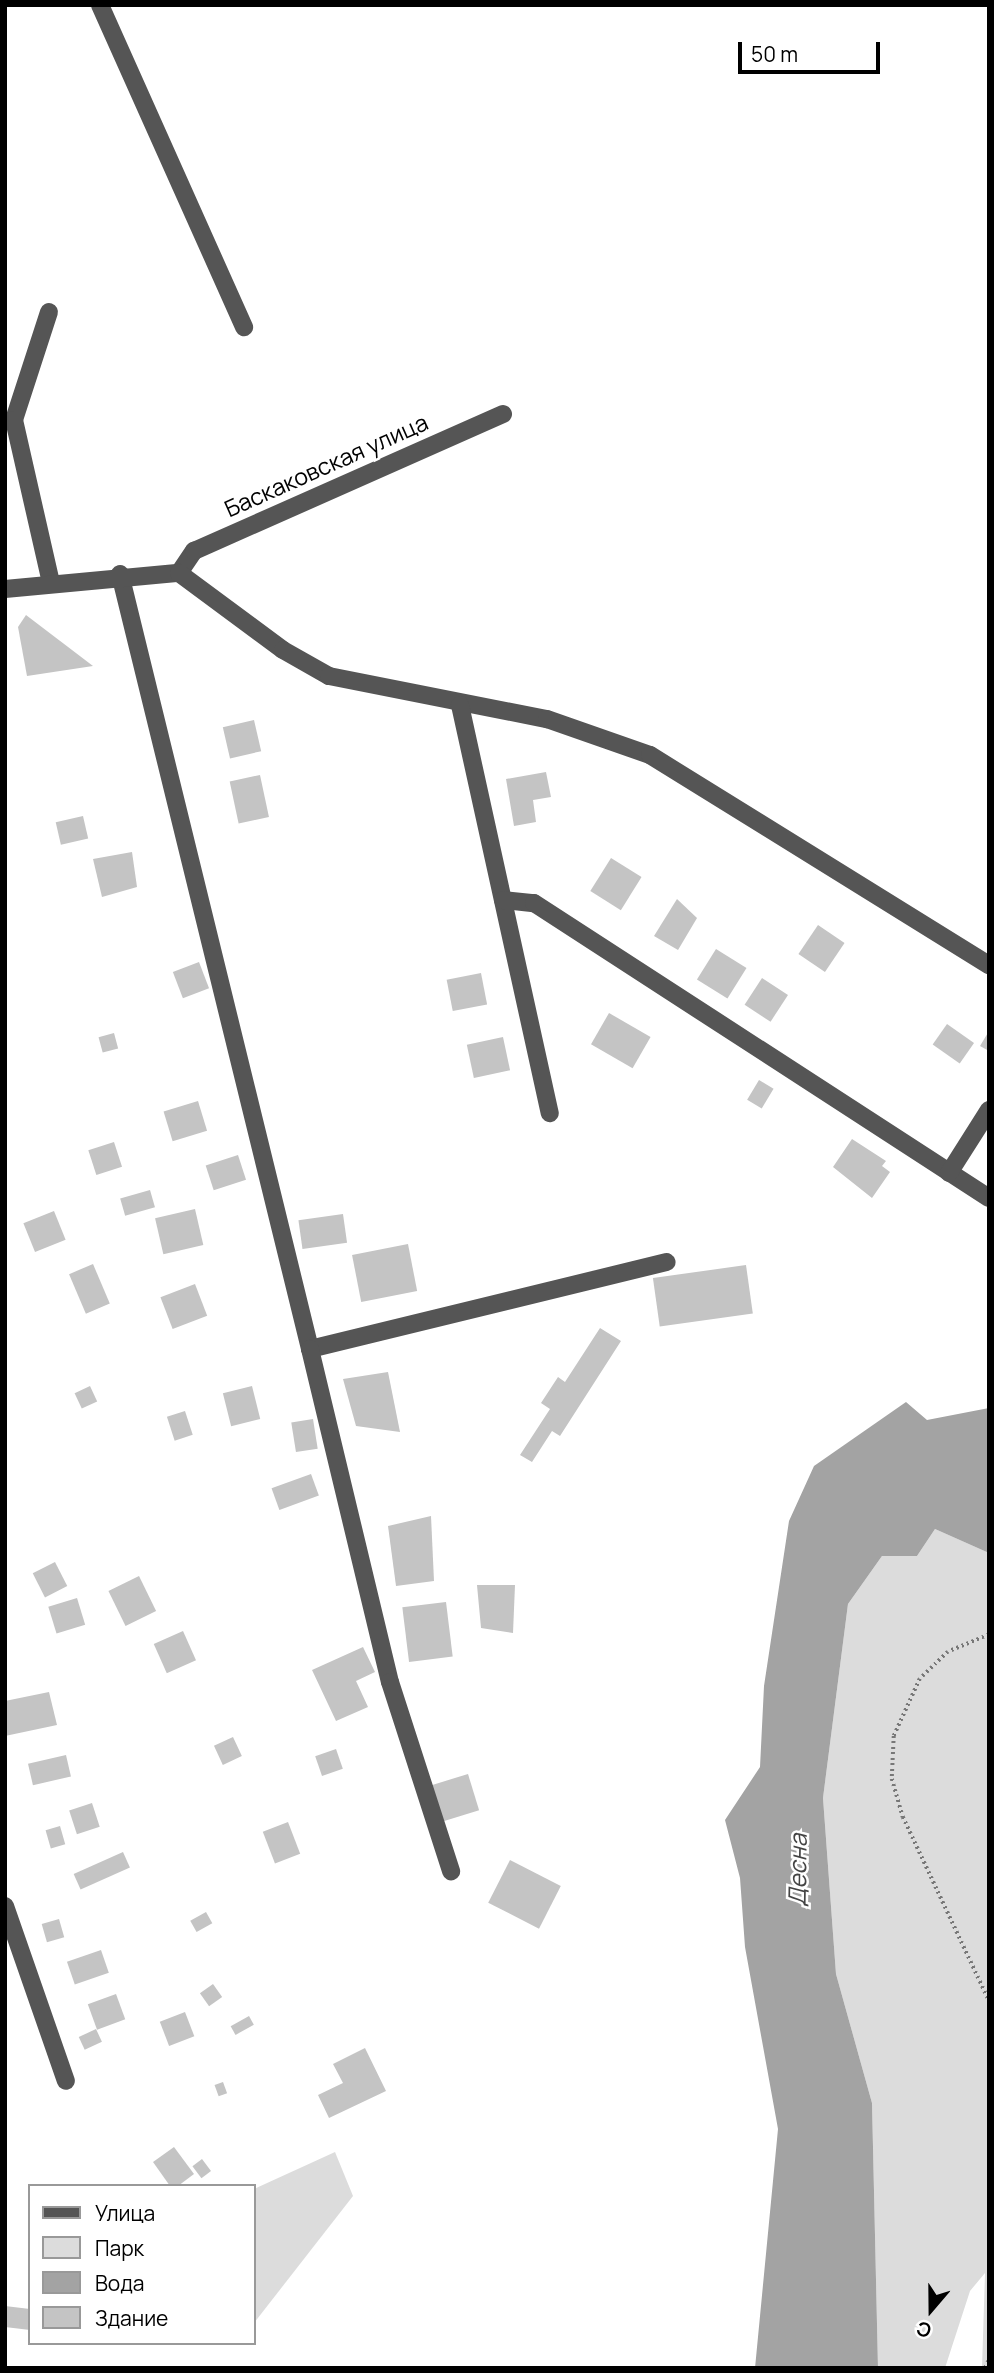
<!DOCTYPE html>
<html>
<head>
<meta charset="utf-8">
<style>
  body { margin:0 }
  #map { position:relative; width:994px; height:2373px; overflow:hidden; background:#fff; font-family:Manrope,sans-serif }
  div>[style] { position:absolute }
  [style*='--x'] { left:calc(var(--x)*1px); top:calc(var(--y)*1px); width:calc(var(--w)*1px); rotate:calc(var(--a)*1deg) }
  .green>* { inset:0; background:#dcdcdc }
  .water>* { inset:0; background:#a3a3a3 }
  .building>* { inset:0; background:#c4c4c4; transform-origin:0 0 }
  .path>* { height:3.5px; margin-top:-1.75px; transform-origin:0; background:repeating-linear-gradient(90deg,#777 0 2px,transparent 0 5.5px) }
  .minor>* { height:18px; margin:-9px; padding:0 9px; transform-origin:9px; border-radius:9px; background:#555 }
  span { translate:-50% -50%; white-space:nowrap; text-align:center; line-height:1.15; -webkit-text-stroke:5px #fff; paint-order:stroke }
  .street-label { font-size:23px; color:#000 }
  .water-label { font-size:24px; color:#444; font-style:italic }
  .frame { position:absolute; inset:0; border:7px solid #000; pointer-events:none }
  .legend { position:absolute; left:28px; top:2184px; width:228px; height:161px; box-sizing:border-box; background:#fff; border:2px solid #999; margin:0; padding:9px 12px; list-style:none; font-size:21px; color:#000 }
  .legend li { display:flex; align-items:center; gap:14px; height:35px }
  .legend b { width:35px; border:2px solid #999 }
  .north { position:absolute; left:896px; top:2275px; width:70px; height:70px; -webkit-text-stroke:5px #fff; paint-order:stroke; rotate:200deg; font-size:19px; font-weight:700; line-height:28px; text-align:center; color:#000 }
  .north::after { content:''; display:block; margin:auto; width:24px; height:32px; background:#000; clip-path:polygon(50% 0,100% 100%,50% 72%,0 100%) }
  .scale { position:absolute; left:738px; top:42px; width:142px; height:32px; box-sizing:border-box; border:4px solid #000; border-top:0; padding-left:9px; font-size:21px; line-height:24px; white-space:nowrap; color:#000; -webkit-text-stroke:5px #fff; paint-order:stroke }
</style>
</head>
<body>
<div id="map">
  <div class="green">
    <i style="clip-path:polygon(935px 1529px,989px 1553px,989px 2368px,982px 2368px,985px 2273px,970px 2291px,945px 2368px,878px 2368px,872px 2103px,836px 1974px,823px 1798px,848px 1604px,882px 1556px,917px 1556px)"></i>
    <i style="clip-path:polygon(335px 2152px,353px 2196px,254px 2323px,254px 2189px)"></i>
  </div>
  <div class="water">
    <i style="clip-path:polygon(906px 1402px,927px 1420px,989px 1408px,989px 1553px,935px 1529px,917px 1556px,882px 1556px,848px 1604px,823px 1798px,836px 1974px,872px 2103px,878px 2368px,755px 2368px,778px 2129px,745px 1947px,740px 1878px,725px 1820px,760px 1767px,764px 1686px,789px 1521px,814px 1466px)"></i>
  </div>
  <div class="building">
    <i style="clip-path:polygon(26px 615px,93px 666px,27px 676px,18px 627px)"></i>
    <i style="left:254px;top:720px;width:32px;height:32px;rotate:77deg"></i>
    <i style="clip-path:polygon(546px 772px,551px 797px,533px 800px,536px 822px,514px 826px,506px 779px)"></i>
    <i style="left:260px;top:775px;width:43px;height:31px;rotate:78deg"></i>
    <i style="left:83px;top:816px;width:23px;height:28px;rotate:77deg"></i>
    <i style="clip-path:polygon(132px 852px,137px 887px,102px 897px,93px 859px)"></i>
    <i style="left:611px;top:858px;width:36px;height:39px;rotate:32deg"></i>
    <i style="clip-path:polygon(677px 899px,697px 918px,678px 950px,654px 936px)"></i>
    <i style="left:818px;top:925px;width:32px;height:35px;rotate:34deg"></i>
    <i style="left:716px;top:949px;width:36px;height:36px;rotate:32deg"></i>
    <i style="left:199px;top:962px;width:28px;height:28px;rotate:69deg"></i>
    <i style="left:481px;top:973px;width:32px;height:35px;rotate:79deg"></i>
    <i style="left:762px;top:978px;width:31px;height:32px;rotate:33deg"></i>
    <i style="left:609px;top:1013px;width:48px;height:36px;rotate:30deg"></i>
    <i style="left:947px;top:1024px;width:33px;height:25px;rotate:35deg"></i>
    <i style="clip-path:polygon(989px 1031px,989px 1051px,980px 1046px)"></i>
    <i style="left:114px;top:1033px;width:16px;height:16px;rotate:75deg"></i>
    <i style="left:503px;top:1037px;width:34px;height:37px;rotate:78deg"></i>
    <i style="left:759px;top:1080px;width:17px;height:23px;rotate:31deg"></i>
    <i style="left:198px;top:1101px;width:31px;height:36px;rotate:73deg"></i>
    <i style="clip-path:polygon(852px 1139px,886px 1161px,882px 1166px,890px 1172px,872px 1198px,833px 1167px)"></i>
    <i style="left:114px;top:1142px;width:26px;height:27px;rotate:72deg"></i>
    <i style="left:238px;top:1155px;width:26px;height:34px;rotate:72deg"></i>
    <i style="left:150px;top:1190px;width:18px;height:31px;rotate:74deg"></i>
    <i style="left:195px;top:1209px;width:37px;height:41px;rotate:77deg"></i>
    <i style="left:54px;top:1211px;width:31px;height:33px;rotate:68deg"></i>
    <i style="left:343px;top:1214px;width:29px;height:45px;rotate:82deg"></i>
    <i style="left:408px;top:1244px;width:48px;height:57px;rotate:79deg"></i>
    <i style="left:93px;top:1264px;width:43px;height:26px;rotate:67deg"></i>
    <i style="left:746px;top:1265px;width:49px;height:94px;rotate:82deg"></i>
    <i style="left:195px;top:1284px;width:34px;height:37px;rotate:69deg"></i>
    <i style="clip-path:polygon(600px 1328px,621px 1341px,560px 1436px,552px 1431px,532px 1462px,520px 1455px,550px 1409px,541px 1403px,558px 1377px,565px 1382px)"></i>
    <i style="clip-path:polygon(388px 1372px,400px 1432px,356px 1426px,343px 1379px)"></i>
    <i style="left:90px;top:1386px;width:17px;height:17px;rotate:65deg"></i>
    <i style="left:252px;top:1386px;width:34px;height:30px;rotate:76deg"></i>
    <i style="left:185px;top:1411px;width:25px;height:19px;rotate:72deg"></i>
    <i style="left:313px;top:1419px;width:30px;height:22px;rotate:81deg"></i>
    <i style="left:311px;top:1474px;width:23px;height:42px;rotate:70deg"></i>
    <i style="clip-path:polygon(431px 1516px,434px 1581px,396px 1586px,388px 1526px)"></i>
    <i style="left:55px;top:1562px;width:27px;height:25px;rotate:63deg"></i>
    <i style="left:139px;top:1576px;width:39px;height:34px;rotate:64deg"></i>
    <i style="clip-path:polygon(477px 1585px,515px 1585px,513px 1633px,481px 1628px)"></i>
    <i style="left:77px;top:1598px;width:28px;height:30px;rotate:73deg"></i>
    <i style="left:446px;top:1602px;width:55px;height:44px;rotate:83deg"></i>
    <i style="left:183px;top:1631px;width:32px;height:32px;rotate:66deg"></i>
    <i style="clip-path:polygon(363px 1647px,375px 1672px,356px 1681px,368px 1707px,336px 1721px,312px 1670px)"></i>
    <i style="clip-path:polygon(49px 1692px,57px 1725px,5px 1736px,5px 1701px)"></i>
    <i style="left:233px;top:1737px;width:21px;height:21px;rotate:65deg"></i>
    <i style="left:336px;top:1749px;width:21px;height:22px;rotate:71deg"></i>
    <i style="left:66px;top:1755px;width:22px;height:39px;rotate:77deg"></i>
    <i style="left:468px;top:1774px;width:38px;height:39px;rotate:73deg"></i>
    <i style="left:92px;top:1803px;width:25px;height:24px;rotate:72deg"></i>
    <i style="left:288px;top:1822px;width:34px;height:27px;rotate:69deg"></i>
    <i style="left:60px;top:1826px;width:19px;height:15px;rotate:74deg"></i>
    <i style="left:123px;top:1852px;width:17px;height:54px;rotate:66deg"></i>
    <i style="left:510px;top:1860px;width:57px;height:48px;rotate:27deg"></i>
    <i style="left:206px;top:1912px;width:13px;height:18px;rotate:61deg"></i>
    <i style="left:59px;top:1919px;width:19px;height:18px;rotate:74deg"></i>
    <i style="left:101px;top:1950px;width:24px;height:36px;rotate:71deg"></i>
    <i style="left:213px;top:1984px;width:16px;height:16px;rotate:55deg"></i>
    <i style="left:116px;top:1994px;width:27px;height:30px;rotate:70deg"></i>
    <i style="left:185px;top:2012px;width:26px;height:27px;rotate:69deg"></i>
    <i style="left:249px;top:2016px;width:10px;height:21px;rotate:61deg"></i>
    <i style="left:96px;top:2029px;width:14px;height:19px;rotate:65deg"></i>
    <i style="clip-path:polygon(365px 2048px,386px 2091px,329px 2118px,318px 2095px,343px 2083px,333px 2064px)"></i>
    <i style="left:223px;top:2082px;width:12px;height:9px;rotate:70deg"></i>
    <i style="clip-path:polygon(174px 2147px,194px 2174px,178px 2186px,170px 2186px,153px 2162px)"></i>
    <i style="left:202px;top:2159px;width:15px;height:12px;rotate:53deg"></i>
    <i style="clip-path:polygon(5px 2306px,30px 2309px,30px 2330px,5px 2327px)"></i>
  </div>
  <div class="path">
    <i style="--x:989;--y:1635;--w:44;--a:157.5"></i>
    <i style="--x:948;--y:1652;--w:39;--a:136"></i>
    <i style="--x:920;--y:1679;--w:63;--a:114.5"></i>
    <i style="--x:894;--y:1736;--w:43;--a:92.7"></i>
    <i style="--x:892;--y:1779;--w:40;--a:74"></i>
    <i style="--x:903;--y:1817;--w:203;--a:64.9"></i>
    <i style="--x:985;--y:2368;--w:10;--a:-66"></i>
  </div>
  <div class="minor">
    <i style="--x:100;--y:5;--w:353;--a:65.9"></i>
    <i style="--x:49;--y:312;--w:114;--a:108"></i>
    <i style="--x:14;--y:420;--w:167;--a:77.2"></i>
    <i style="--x:179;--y:573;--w:27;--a:-56"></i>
    <i style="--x:194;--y:551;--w:338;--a:-23.9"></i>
    <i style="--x:120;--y:574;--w:798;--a:76.22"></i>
    <i style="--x:310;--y:1349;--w:367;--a:-13.7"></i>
    <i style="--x:5;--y:589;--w:175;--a:-5.3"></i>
    <i style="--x:179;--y:573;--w:129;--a:36.5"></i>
    <i style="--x:283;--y:650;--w:53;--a:29.5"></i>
    <i style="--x:329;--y:676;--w:222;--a:11.2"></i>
    <i style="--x:547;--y:719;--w:109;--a:19.3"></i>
    <i style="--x:650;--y:755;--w:399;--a:31.8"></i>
    <i style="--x:460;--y:705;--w:418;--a:77.6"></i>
    <i style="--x:503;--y:900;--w:31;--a:6"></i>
    <i style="--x:534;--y:903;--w:542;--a:32.96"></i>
    <i style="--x:949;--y:1173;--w:75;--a:-57.6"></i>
    <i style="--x:310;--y:1349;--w:342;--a:76.5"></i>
    <i style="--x:390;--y:1682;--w:199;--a:72.1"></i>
    <i style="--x:5;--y:1906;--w:185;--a:70.8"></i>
  </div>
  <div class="street-label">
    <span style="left:326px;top:465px;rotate:-24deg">Баскаковская улица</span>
  </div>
  <div class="water-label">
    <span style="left:797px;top:1870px;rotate:-89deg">Десна</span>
  </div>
  <div class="frame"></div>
  <ul class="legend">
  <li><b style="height:9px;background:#555"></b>Улица</li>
  <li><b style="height:19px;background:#dcdcdc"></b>Парк</li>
  <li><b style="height:19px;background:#a3a3a3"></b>Вода</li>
  <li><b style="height:19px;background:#c4c4c4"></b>Здание</li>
  </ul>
  <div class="north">С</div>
  <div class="scale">50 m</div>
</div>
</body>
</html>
